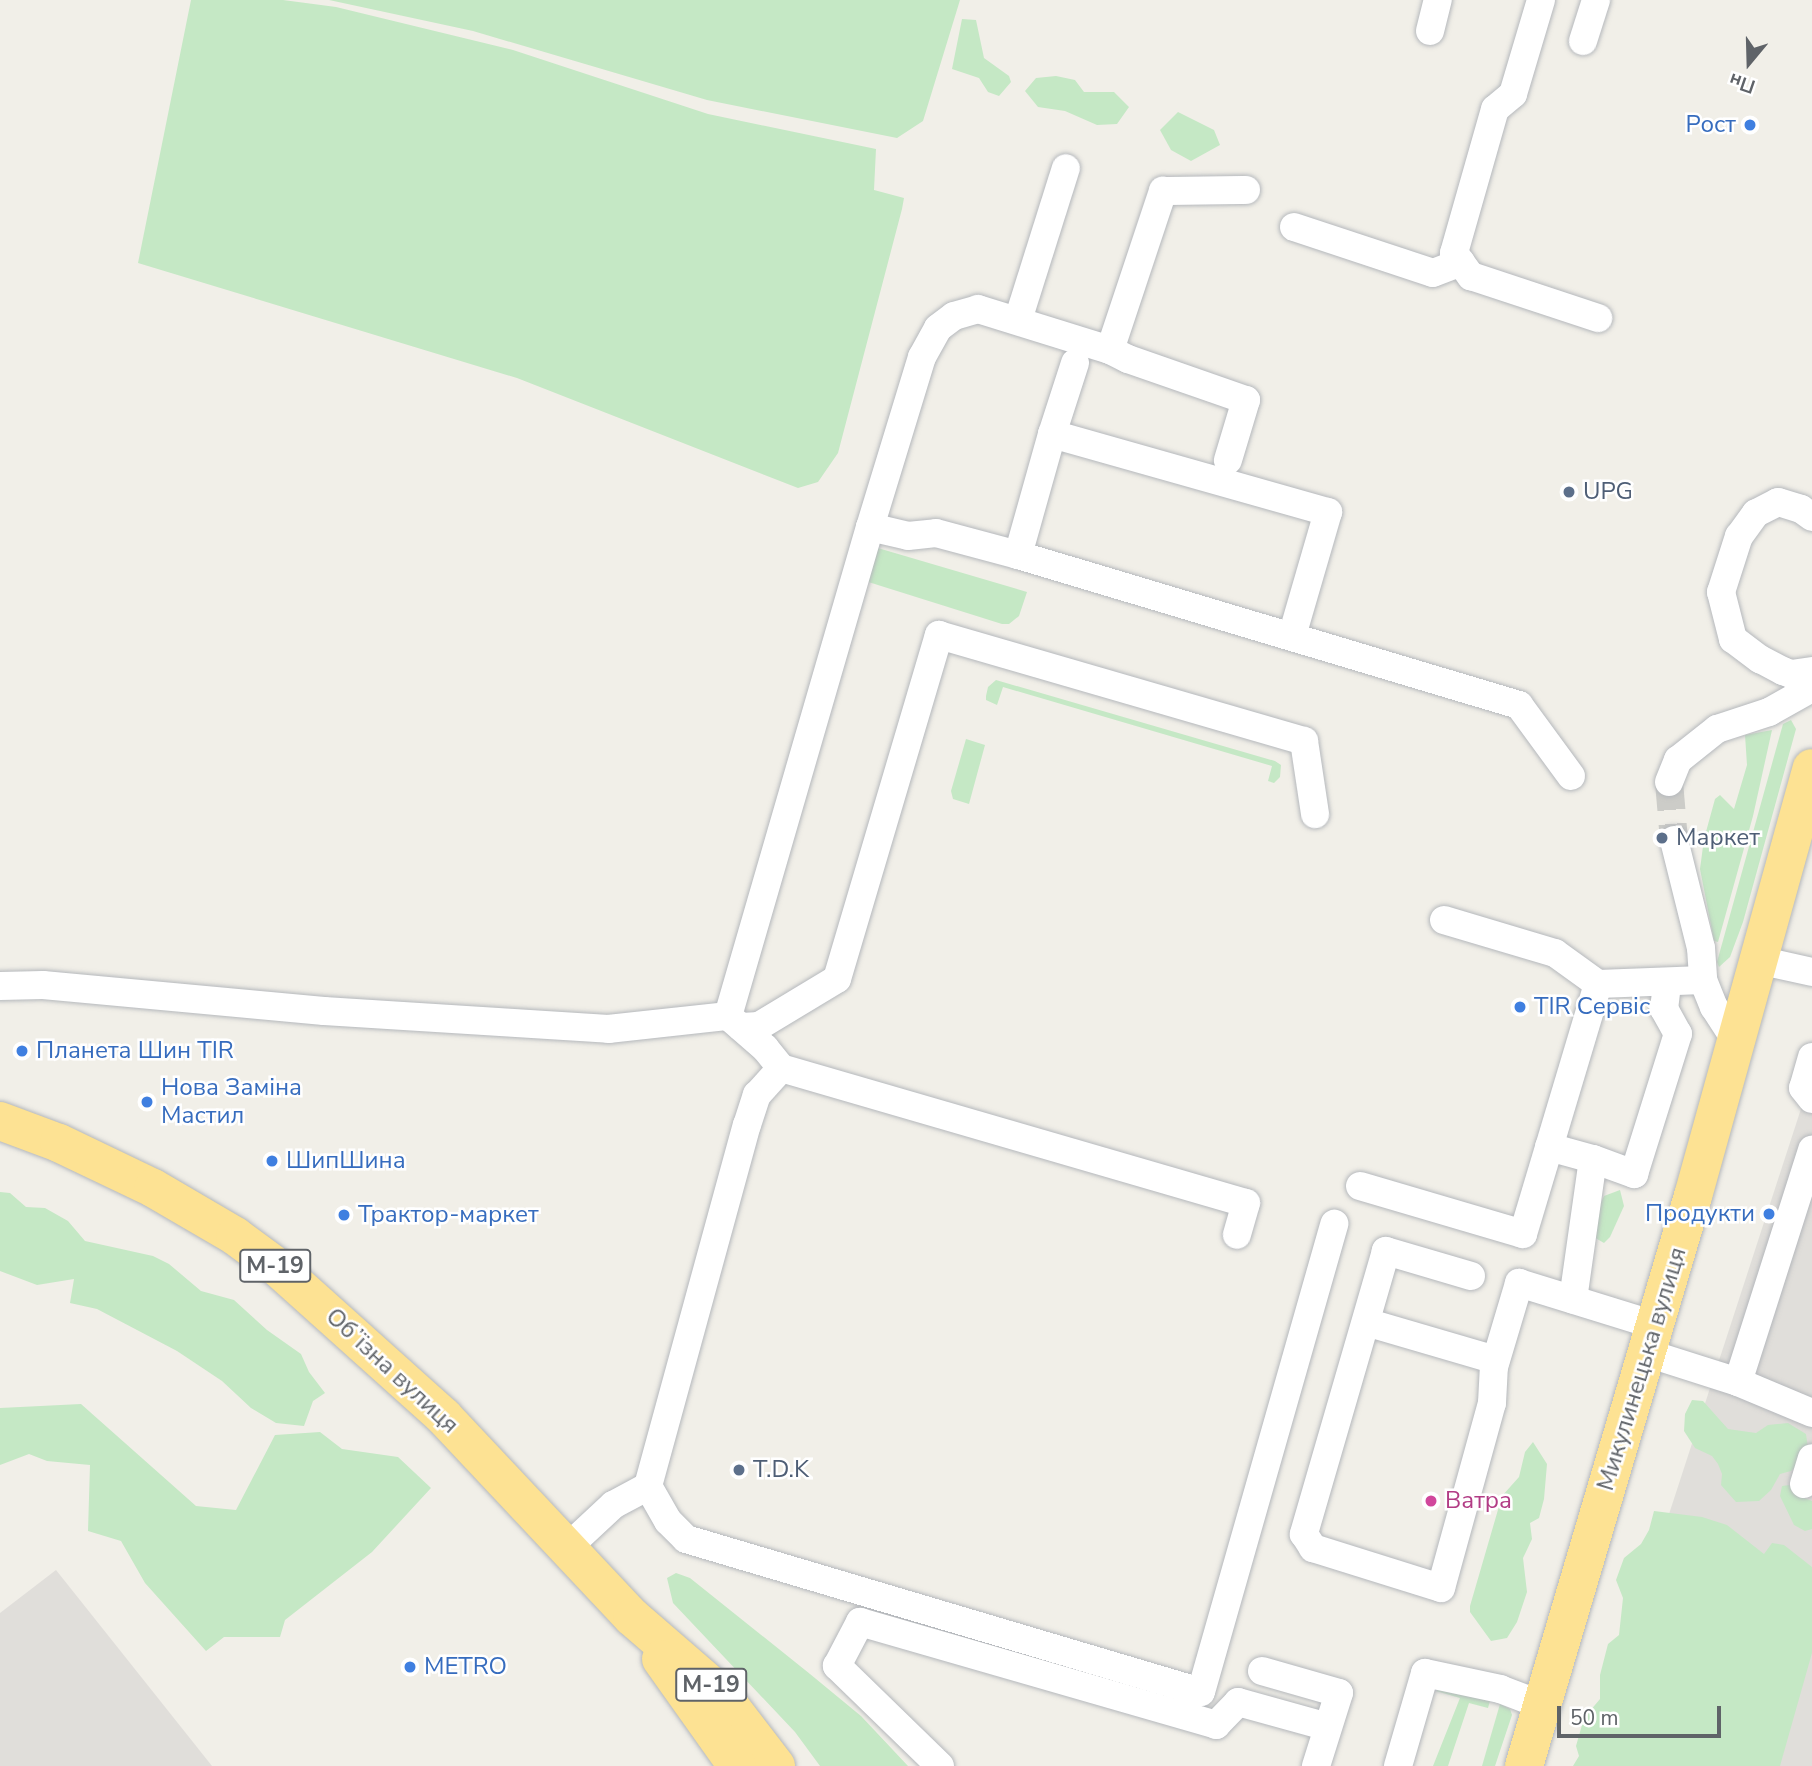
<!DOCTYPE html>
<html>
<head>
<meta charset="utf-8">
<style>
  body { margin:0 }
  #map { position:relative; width:1812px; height:1766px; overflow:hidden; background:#f1efe8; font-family:"Nunito Sans",sans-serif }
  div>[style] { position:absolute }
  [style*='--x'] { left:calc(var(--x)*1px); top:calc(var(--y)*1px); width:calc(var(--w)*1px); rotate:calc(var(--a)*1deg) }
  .industrial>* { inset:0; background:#e0deda }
  .green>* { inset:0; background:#c5e8c5 }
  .minor-tunnel>* { height:28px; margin-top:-14px; transform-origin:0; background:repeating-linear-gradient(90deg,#ccccc8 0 28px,transparent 0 42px) }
  .roads { filter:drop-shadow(0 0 2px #b5b8bc) drop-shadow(0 0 2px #b5b8bc) }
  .minor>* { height:28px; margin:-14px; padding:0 14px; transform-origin:14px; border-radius:14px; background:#fff }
  .highway>* { height:38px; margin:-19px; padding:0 19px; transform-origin:19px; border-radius:19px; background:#fde293 }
  .dots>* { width:19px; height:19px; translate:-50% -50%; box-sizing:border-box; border:4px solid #fff; border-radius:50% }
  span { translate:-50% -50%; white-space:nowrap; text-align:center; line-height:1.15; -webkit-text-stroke:5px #fff; paint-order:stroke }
  .shield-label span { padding:2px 5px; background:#fff; border:2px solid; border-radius:5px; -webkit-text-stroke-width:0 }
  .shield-label { font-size:23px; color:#5f6368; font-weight:700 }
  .shop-label { font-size:24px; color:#366cbe }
  .right { translate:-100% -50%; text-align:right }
  .left { translate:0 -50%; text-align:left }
  .service-label { font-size:24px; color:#4e5e75 }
  .street-label { font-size:24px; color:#5f6368 }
  .hotel-label { font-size:24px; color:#b23c85 }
  .north { position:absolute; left:1714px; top:28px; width:70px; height:70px; -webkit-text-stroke:5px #fff; paint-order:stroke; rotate:199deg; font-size:19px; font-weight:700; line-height:28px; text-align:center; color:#5f6368 }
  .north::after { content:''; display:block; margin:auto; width:24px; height:32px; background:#5f6368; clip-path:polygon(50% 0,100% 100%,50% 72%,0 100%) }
  .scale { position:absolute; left:1557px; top:1706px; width:164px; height:32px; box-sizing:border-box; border:4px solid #5f6368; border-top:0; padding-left:9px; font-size:21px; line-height:24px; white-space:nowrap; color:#5f6368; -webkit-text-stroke:5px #fff; paint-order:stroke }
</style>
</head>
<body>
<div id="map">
  <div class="industrial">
    <i style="clip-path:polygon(1812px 1075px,1812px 1766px,1587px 1766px)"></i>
    <i style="clip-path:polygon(56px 1570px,212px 1766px,0 1766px,0 1613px)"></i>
  </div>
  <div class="green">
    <i style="clip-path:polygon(191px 0,283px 0,336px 7px,513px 50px,708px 114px,876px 149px,874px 190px,904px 198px,902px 209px,838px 453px,818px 482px,798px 488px,517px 378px,138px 263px)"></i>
    <i style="clip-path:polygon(329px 0,960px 0,923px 121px,897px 138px,707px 100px,473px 31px)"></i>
    <i style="clip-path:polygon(962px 19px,976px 20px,984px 58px,1009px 76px,1011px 82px,999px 96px,988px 92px,979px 78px,952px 69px)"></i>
    <i style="clip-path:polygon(1056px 76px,1075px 80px,1084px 92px,1114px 92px,1129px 107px,1117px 124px,1097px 125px,1065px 111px,1038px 107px,1025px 91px,1036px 78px)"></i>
    <i style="clip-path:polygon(1178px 112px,1214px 130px,1220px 145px,1191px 161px,1171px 150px,1160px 130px)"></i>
    <i style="clip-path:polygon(871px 546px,1027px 592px,1019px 616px,1009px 624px,1002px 624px,862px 580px)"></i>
    <i style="clip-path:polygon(996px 680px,1275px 761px,1281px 765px,1280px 777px,1274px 783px,1268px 781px,1272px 766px,1003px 687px,997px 705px,986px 700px,986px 696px,988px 687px)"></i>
    <i style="clip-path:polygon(1791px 720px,1796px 729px,1743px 922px,1730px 957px,1719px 967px,1717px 962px,1783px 724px)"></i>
    <i style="clip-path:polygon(1772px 730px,1753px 816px,1718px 942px,1714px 941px,1700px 869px,1704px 839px,1715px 799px,1720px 795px,1734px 809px,1747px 765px,1745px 735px)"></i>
    <i style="clip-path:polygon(966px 739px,985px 745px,969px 804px,953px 799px,951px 791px)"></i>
    <i style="clip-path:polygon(1620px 1190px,1624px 1206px,1610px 1237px,1604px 1243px,1592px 1236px,1599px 1207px,1604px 1196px)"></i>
    <i style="clip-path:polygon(0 1192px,10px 1193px,26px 1207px,45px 1208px,68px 1221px,85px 1241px,153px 1256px,169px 1264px,201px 1291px,234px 1300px,267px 1330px,301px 1354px,309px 1372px,325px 1393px,313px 1401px,304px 1426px,276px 1423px,251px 1408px,222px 1381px,177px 1351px,97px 1309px,70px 1303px,74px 1279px,37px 1285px,0 1271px)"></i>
    <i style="clip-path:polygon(1692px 1400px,1703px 1401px,1728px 1429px,1756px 1433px,1768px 1425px,1788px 1423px,1806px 1434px,1809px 1456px,1791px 1471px,1780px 1474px,1771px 1490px,1759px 1501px,1736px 1502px,1721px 1485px,1722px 1474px,1718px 1464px,1712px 1456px,1695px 1448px,1684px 1431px,1685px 1414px)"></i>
    <i style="clip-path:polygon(81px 1404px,196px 1506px,236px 1510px,275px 1435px,320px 1432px,342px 1449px,398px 1457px,431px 1488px,372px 1552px,285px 1620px,280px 1637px,224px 1637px,206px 1651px,145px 1583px,121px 1541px,88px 1531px,90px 1465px,47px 1461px,29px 1454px,0 1465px,0 1408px)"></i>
    <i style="clip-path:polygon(1533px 1442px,1547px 1464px,1544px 1499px,1539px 1518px,1530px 1523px,1532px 1539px,1523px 1558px,1527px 1592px,1517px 1622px,1507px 1638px,1491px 1641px,1470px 1612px,1470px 1606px,1502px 1496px,1519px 1477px,1525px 1452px)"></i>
    <i style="clip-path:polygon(1797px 1484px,1802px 1497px,1812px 1501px,1812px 1529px,1805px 1531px,1794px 1525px,1780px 1496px,1782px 1486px)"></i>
    <i style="clip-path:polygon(1654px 1511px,1702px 1517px,1727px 1525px,1764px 1554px,1772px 1543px,1784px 1545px,1812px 1567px,1812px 1653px,1780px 1766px,1573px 1766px,1579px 1756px,1576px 1746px,1584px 1718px,1600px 1699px,1600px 1675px,1608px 1644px,1619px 1635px,1623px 1598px,1616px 1580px,1624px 1558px,1641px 1544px,1649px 1530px)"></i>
    <i style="clip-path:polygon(676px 1573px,690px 1578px,810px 1674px,861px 1716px,908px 1766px,820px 1766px,795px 1732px,673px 1603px,667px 1578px)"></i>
    <i style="clip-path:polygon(1445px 1685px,1491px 1697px,1488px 1708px,1469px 1703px,1448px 1766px,1433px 1766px,1460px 1698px,1436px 1691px)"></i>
    <i style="clip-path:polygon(1500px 1704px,1510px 1709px,1512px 1715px,1495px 1766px,1482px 1766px)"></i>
  </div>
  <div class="minor-tunnel">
    <i style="--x:1669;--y:782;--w:58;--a:85.1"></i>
  </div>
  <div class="roads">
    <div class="minor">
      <i style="--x:1541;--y:0;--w:98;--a:106.6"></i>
      <i style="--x:1513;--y:94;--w:23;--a:140"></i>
      <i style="--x:1495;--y:109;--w:150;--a:105.9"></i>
      <i style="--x:1454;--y:253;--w:29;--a:54"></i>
      <i style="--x:1471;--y:276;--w:134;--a:18.3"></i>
      <i style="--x:1430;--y:31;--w:32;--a:-76"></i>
      <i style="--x:1583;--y:41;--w:43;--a:-72.4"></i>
      <i style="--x:1294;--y:227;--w:146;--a:18.3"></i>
      <i style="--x:1433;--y:273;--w:30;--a:-21"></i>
      <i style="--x:1018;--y:320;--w:159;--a:-72.5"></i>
      <i style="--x:1110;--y:350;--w:20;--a:27"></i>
      <i style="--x:1128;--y:359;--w:125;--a:19.2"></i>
      <i style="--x:1246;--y:400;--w:63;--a:106.7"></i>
      <i style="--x:1075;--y:363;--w:75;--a:107.9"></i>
      <i style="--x:1052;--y:434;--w:287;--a:15.8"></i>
      <i style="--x:1328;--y:512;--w:129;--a:106.2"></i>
      <i style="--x:1812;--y:517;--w:14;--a:-144"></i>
      <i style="--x:1801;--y:509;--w:24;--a:-163"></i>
      <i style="--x:1778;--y:502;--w:25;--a:153"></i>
      <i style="--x:1756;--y:513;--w:29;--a:126"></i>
      <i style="--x:1739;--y:536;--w:59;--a:107.8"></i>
      <i style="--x:1721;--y:592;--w:49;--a:75.7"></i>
      <i style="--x:1733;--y:639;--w:34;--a:37"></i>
      <i style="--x:1760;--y:659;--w:26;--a:28"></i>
      <i style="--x:1783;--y:671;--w:9;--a:21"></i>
      <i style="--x:1791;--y:674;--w:21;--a:-8"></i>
      <i style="--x:870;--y:527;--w:39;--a:13"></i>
      <i style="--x:908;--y:536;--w:28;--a:-6"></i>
      <i style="--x:936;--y:533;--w:85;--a:15"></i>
      <i style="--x:1018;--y:555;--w:523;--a:16.67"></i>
      <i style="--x:1519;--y:705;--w:88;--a:53.8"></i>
      <i style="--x:1018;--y:555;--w:126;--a:-74.3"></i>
      <i style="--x:1669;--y:782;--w:24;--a:-68"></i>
      <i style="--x:1678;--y:760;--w:50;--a:-38.5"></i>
      <i style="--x:1717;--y:729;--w:55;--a:-18.1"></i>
      <i style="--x:1769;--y:712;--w:49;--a:-29.2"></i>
      <i style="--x:1674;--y:840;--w:111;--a:76"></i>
      <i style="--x:1701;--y:948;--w:32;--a:86"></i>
      <i style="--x:1703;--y:980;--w:29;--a:68"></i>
      <i style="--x:1714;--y:1007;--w:38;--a:57"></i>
      <i style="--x:1444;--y:920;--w:116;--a:16.6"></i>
      <i style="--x:1555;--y:953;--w:53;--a:35.8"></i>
      <i style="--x:1598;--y:984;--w:105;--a:-2.2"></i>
      <i style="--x:1758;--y:960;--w:55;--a:12.5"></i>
      <i style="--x:0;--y:986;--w:43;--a:-1.3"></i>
      <i style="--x:43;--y:985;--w:282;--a:5.3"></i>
      <i style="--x:324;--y:1011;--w:285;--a:3.6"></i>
      <i style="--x:608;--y:1029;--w:121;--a:-6.2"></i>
      <i style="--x:728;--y:1016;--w:49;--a:40.9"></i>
      <i style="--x:765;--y:1048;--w:26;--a:51"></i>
      <i style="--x:781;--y:1068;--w:484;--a:16.2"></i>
      <i style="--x:1246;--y:1203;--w:33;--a:106"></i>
      <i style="--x:728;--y:1016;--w:509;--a:-73.81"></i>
      <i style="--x:870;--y:527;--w:178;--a:-73"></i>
      <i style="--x:922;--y:357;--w:33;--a:-61"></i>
      <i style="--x:938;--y:328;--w:20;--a:-37"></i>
      <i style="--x:954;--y:316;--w:25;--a:-16"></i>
      <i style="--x:978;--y:309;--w:138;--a:17.3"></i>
      <i style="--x:1110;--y:350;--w:168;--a:-71.6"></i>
      <i style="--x:1163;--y:191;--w:83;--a:-0.7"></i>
      <i style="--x:741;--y:1027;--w:18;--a:-3"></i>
      <i style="--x:759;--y:1026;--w:91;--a:-31.1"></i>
      <i style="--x:837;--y:979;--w:359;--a:-73.5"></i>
      <i style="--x:939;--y:635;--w:380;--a:16.2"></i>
      <i style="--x:1304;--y:741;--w:74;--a:81.4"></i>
      <i style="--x:1812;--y:1057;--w:32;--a:106"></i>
      <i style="--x:1803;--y:1088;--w:14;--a:51"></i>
      <i style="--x:1549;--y:1147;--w:46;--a:15.3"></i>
      <i style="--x:1593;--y:1159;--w:142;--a:98.1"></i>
      <i style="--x:1593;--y:1159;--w:44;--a:20.1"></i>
      <i style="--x:1634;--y:1174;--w:147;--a:-72.6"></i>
      <i style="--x:1678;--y:1034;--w:29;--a:-119"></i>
      <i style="--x:1664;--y:1009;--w:26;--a:-83"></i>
      <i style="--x:1360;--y:1186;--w:170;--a:16.4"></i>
      <i style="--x:1523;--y:1234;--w:261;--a:-73.3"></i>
      <i style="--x:1471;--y:1276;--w:89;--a:-163.6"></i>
      <i style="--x:1386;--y:1251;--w:295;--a:106.2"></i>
      <i style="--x:1304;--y:1534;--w:17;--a:57"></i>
      <i style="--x:1313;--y:1548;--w:134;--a:17.4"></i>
      <i style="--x:1441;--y:1588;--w:192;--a:-74.6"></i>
      <i style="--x:1492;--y:1403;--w:36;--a:-87"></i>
      <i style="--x:1494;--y:1367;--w:88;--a:-73.4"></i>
      <i style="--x:1519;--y:1283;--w:142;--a:17.2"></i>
      <i style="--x:1366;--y:1322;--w:135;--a:16.3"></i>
      <i style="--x:1647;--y:1353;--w:96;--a:17.7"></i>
      <i style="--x:1738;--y:1382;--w:80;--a:22.7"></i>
      <i style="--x:1738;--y:1382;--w:244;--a:-72.3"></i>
      <i style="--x:1804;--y:1484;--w:27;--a:-73"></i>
      <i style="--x:648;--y:1486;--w:40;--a:60.3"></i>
      <i style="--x:668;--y:1521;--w:25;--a:45"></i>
      <i style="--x:686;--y:1539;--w:537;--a:16.55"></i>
      <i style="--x:1201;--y:1692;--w:487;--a:-74.1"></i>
      <i style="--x:568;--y:1547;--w:62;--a:-43"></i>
      <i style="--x:613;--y:1505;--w:40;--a:-28"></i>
      <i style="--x:648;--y:1486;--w:374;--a:-74.7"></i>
      <i style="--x:747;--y:1125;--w:32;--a:-72"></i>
      <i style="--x:757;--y:1095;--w:36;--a:-48"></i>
      <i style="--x:1262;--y:1671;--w:80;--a:15.9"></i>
      <i style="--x:1339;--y:1693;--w:77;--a:107.5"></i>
      <i style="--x:940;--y:1766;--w:144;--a:-135.8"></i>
      <i style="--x:837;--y:1666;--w:50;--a:-62.4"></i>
      <i style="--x:860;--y:1622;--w:371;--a:16.1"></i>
      <i style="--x:1216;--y:1725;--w:32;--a:-46"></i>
      <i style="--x:1238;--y:1702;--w:93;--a:15.5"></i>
      <i style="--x:1398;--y:1766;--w:97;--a:-73.8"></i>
      <i style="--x:1425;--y:1673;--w:77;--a:12"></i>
      <i style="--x:1500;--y:1689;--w:45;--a:20.9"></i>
    </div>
    <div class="highway">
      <i style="--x:0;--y:1121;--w:63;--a:20.4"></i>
      <i style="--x:59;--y:1143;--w:104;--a:25.6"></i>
      <i style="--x:153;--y:1188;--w:95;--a:30.3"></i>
      <i style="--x:235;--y:1236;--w:52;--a:36.4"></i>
      <i style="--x:277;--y:1267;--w:224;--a:41.9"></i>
      <i style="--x:444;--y:1417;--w:274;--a:46.8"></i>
      <i style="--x:632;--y:1617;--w:116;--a:40.8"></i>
      <i style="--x:720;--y:1693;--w:92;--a:52.5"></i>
      <i style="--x:661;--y:1659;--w:131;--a:54.6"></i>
      <i style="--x:1524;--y:1766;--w:595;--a:-73.49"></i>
      <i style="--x:1693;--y:1196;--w:444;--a:-74.5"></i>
    </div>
  </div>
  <div class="dots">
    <i style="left:1750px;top:125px;background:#3f7fe0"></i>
    <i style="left:1569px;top:492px;background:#5c6f8a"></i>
    <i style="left:1662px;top:838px;background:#5c6f8a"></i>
    <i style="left:1520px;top:1007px;background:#3f7fe0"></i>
    <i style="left:22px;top:1051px;background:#3f7fe0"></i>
    <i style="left:147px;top:1102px;background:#3f7fe0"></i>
    <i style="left:272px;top:1161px;background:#3f7fe0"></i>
    <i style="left:1769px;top:1214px;background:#3f7fe0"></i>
    <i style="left:344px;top:1215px;background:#3f7fe0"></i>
    <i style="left:739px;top:1470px;background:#5c6f8a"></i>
    <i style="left:1431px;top:1501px;background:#d1479c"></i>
    <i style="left:410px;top:1667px;background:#3f7fe0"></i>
  </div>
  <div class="shield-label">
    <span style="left:275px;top:1266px">М-19</span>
    <span style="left:711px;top:1685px">М-19</span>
  </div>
  <div class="shop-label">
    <span class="right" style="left:1736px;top:125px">Рост</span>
    <span class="left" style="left:1534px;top:1007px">TIR Сервіс</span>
    <span class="left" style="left:36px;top:1051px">Планета Шин TIR</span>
    <span class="left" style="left:161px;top:1102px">Нова Заміна<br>Мастил</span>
    <span class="left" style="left:286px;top:1161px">ШипШина</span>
    <span class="right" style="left:1755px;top:1214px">Продукти</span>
    <span class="left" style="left:358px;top:1215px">Трактор-маркет</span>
    <span class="left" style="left:424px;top:1667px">METRO</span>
  </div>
  <div class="service-label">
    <span class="left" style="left:1583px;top:492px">UPG</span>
    <span class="left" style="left:1676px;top:838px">Маркет</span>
    <span class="left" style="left:753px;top:1470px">T.D.K</span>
  </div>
  <div class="street-label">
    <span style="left:1642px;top:1369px;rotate:-73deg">Микулинецька вулиця</span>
    <span style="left:392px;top:1371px;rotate:43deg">Обʼїзна вулиця</span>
  </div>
  <div class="hotel-label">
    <span class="left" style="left:1445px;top:1501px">Ватра</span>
  </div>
  <div class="north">Пн</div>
  <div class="scale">50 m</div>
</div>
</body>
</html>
